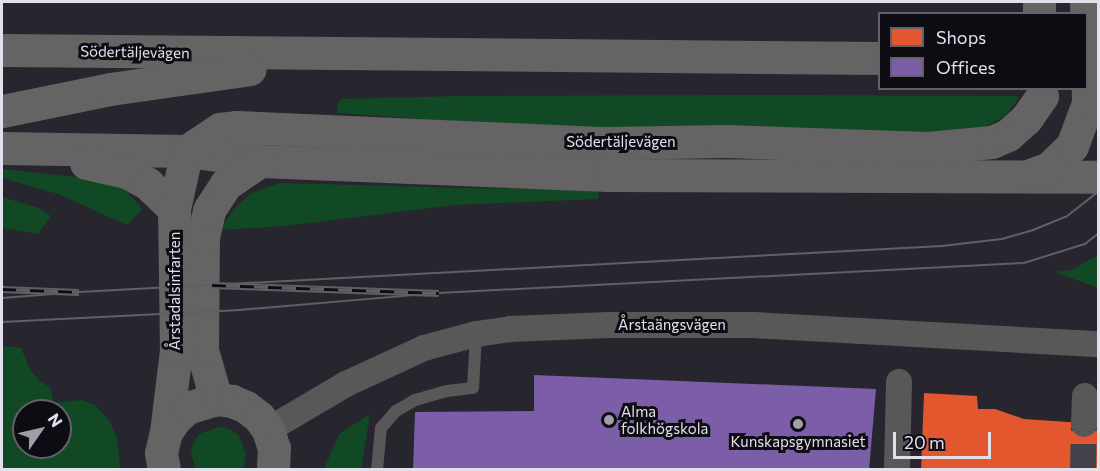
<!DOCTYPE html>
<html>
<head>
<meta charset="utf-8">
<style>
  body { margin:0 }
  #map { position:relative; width:1100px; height:471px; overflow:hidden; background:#27262e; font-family:Commissioner,sans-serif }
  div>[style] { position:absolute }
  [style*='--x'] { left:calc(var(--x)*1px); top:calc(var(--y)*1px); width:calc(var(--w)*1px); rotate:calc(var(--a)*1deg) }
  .green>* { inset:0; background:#114924 }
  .shops>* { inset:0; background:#e4572e }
  .offices>* { inset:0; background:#7b5ea7 }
  .street-tunnel>* { height:26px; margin-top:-13px; transform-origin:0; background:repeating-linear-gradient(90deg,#43424a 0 26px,transparent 0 39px) }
  .lane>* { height:12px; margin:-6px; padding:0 6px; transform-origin:6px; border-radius:6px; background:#5a5758 }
  .street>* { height:26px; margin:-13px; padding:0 13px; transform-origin:13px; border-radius:13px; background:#5a5758 }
  .secondary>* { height:33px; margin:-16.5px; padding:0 16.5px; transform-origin:16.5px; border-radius:16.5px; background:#666364 }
  .tram>* { height:1.5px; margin:-0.75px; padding:0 0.75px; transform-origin:0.75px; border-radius:0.75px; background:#605f63 }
  .rail>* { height:7px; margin-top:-3.5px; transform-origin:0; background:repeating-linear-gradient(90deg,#0d0c13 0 14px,#605f63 0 28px); box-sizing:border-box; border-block:2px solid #605f63 }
  .dots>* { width:16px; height:16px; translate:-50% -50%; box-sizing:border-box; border:3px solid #0d0c13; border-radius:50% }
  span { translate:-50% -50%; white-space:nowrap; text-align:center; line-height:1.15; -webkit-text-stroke:6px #0d0c13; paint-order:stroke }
  .street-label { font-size:15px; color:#e1e0eb }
  .poi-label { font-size:15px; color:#e1e0eb }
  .left { translate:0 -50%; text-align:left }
  .frame { position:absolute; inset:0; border:3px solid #e1e0eb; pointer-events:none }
  .legend { position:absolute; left:878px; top:12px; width:210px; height:78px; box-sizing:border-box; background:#0d0c13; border:2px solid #626169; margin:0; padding:8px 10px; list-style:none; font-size:18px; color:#e1e0eb }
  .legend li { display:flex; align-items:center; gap:12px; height:30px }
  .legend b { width:30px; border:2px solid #626169 }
  .north { position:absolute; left:12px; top:399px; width:60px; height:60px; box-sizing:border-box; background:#0d0c13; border:2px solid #626169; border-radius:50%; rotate:56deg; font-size:16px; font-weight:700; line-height:24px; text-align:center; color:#e1e0eb }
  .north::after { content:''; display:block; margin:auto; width:21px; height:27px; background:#a09fa9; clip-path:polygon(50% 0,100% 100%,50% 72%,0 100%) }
  .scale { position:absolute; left:893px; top:432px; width:98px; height:27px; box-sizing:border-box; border:3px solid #e1e0eb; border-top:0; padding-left:8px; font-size:18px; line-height:21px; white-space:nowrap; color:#e1e0eb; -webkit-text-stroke:4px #0d0c13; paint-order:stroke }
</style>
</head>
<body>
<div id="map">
  <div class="green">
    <i style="clip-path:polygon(778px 95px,1017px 96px,1018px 99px,1006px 115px,985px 127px,906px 134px,610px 132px,338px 113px,337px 105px,341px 99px,462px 96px)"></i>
    <i style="clip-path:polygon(2px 169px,111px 181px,128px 193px,142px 209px,127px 225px,58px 194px,2px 178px)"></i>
    <i style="clip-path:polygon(280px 183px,473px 188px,599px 190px,598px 199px,454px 205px,285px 226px,220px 230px,233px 210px,251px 193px)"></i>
    <i style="clip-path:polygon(2px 197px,39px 208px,51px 216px,38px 234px,2px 228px)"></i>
    <i style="clip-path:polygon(1098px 255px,1098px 288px,1055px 272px,1071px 270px)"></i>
    <i style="clip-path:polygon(evenodd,2px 346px,21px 348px,30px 370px,41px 382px,50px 387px,54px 403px,81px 400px,95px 405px,109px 420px,117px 437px,120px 469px,2px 469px,2px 346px,24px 411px,60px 411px,60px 447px,24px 447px,24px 411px)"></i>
    <i style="clip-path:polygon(370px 414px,361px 469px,324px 469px,339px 434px)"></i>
    <i style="clip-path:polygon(219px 427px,230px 429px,239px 435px,246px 455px,244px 466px,241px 469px,196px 469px,191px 454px,193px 443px,199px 434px)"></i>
  </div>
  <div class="shops">
    <i style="clip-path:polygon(924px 393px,977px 396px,978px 409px,995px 409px,1024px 419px,1098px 424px,1098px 470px,921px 470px)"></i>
  </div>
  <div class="offices">
    <i style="clip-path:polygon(534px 375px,876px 389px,869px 470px,413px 470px,415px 412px,534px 411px)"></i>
  </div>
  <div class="street-tunnel">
    <i style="--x:1083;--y:470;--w:46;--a:-88.8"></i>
  </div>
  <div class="lane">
    <i style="--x:377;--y:470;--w:42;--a:-84.6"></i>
    <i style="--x:381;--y:428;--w:23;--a:-49"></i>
    <i style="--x:396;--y:411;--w:22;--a:-30"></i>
    <i style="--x:415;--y:400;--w:33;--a:-16"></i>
    <i style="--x:447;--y:391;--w:26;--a:-7"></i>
    <i style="--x:473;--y:388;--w:54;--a:-86.8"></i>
  </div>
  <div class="street">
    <i style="--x:1084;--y:424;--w:28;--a:-88"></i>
    <i style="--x:268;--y:430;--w:91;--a:-30.5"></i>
    <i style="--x:346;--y:384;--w:86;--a:-24.8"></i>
    <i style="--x:424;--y:348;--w:54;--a:-15.1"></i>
    <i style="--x:476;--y:334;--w:34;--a:-8"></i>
    <i style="--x:510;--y:329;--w:99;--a:-2.3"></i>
    <i style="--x:609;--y:325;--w:144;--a:0"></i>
    <i style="--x:753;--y:325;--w:346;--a:3.2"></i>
    <i style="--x:897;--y:470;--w:88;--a:-88.7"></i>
  </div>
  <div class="secondary">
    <i style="--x:1039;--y:2;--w:12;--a:90"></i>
    <i style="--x:2;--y:50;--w:878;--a:0.52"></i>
    <i style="--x:2;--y:111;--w:110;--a:-11.5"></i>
    <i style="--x:110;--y:89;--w:141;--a:-8.1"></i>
    <i style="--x:2;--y:148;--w:185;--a:0.9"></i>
    <i style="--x:187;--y:151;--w:74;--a:7.8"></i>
    <i style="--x:260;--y:161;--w:348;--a:2.3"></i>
    <i style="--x:608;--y:175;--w:490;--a:0.2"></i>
    <i style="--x:86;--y:163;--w:41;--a:12.7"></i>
    <i style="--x:126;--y:172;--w:24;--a:28"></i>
    <i style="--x:147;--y:183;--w:37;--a:44"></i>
    <i style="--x:1030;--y:175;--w:20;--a:-20"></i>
    <i style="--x:1049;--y:168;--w:32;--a:-44"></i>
    <i style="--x:1072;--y:146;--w:46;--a:-69.6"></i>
    <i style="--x:1088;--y:103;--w:101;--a:-91.1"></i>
    <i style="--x:216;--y:399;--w:51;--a:-105.9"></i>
    <i style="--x:202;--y:350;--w:113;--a:-89.5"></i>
    <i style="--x:203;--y:237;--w:28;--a:-77"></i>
    <i style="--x:209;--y:210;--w:31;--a:-57"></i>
    <i style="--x:226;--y:184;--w:41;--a:-34.1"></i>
    <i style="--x:166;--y:432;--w:83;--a:-83"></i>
    <i style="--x:176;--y:350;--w:141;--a:-90.8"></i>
    <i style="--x:174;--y:209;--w:59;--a:-77.4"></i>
    <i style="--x:187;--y:151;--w:40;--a:-34"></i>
    <i style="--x:220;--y:129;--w:16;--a:-7"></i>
    <i style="--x:236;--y:127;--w:370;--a:2.5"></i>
    <i style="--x:606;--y:143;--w:119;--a:-1"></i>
    <i style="--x:725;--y:141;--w:202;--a:2"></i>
    <i style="--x:927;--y:148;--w:65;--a:-5.3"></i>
    <i style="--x:992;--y:142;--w:17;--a:-24"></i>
    <i style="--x:1008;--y:135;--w:24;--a:-42"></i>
    <i style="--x:1026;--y:119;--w:28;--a:-55"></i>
    <i style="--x:164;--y:470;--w:17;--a:-100"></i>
    <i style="--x:161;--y:453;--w:22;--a:-77"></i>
    <i style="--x:166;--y:432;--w:16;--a:-55"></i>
    <i style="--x:175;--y:419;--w:16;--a:-43"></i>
    <i style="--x:187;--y:408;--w:30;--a:-17"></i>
    <i style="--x:216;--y:399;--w:16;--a:7"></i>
    <i style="--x:232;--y:401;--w:15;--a:23"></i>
    <i style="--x:246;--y:407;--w:16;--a:38"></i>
    <i style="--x:259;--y:417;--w:16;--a:55"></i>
    <i style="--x:268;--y:430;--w:19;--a:72"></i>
    <i style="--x:274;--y:448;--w:22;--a:93"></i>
  </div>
  <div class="tram">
    <i style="--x:2;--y:298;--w:77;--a:-4.5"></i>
    <i style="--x:79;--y:292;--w:864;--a:-3.05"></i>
    <i style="--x:942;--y:246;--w:60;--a:-6.7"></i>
    <i style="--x:1002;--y:239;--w:32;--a:-16"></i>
    <i style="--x:1033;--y:230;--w:35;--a:-22"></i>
    <i style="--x:1066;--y:217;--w:41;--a:-38"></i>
    <i style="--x:2;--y:322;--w:238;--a:-2.9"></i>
    <i style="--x:240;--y:310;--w:200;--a:-4.9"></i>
    <i style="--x:439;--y:293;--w:586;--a:-2.94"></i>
    <i style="--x:1024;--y:263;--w:64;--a:-17.3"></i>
    <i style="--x:1085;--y:244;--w:16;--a:-38"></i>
  </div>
  <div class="rail">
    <i style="--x:212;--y:285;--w:227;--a:2"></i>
    <i style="--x:2;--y:289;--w:77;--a:2.2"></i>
  </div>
  <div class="dots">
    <i style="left:609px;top:420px;background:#a09fa9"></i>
    <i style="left:798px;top:424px;background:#a09fa9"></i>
  </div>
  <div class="street-label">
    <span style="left:135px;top:52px;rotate:1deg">Södertäljevägen</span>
    <span style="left:621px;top:142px">Södertäljevägen</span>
    <span style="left:175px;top:291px;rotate:-90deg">Årstadalsinfarten</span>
    <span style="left:672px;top:325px">Årstaängsvägen</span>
  </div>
  <div class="poi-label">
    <span class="left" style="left:621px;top:420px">Alma<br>folkhögskola</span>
    <span style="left:798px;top:442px">Kunskapsgymnasiet</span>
  </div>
  <div class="frame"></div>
  <ul class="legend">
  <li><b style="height:16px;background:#e4572e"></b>Shops</li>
  <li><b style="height:16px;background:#7b5ea7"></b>Offices</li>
  </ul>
  <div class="north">N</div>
  <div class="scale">20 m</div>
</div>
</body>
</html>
